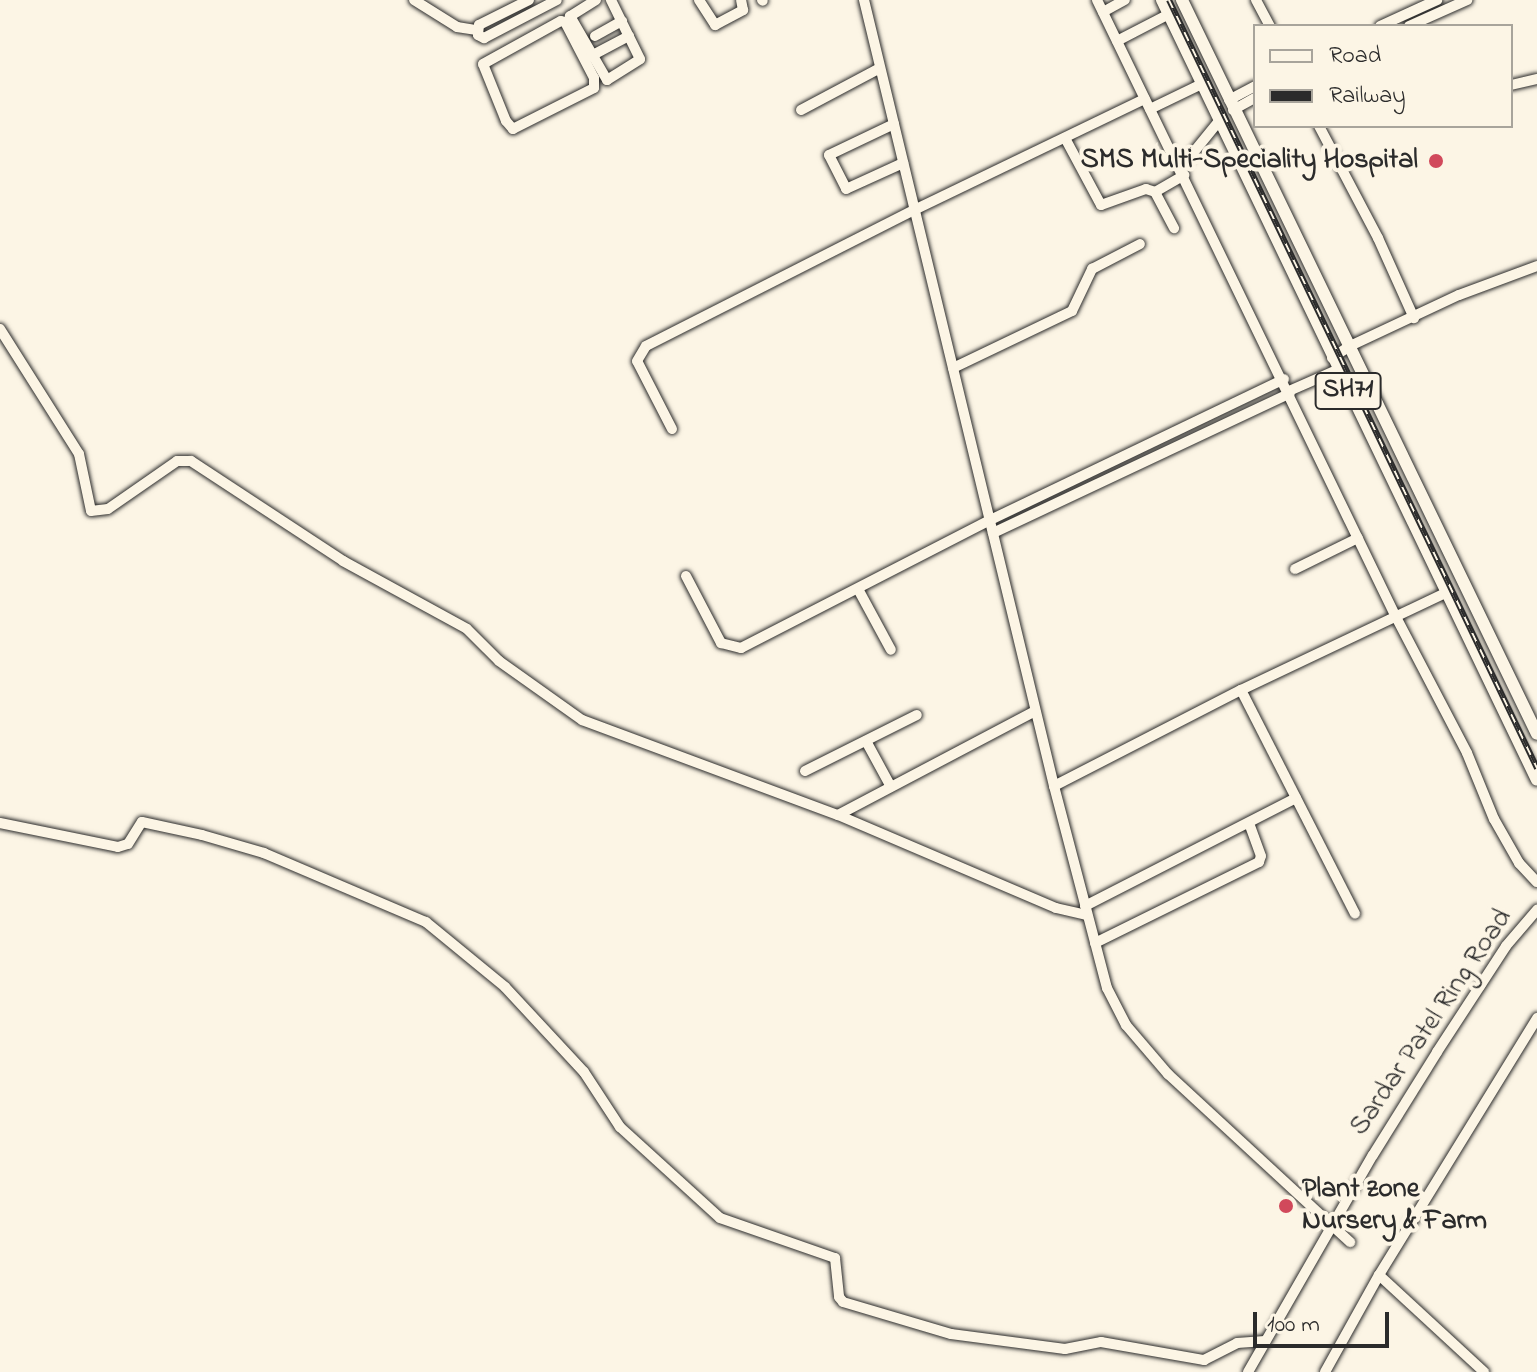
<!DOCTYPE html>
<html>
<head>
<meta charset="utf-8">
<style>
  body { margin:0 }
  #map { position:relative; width:1537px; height:1372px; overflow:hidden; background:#fcf5e5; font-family:"Indie Flower",sans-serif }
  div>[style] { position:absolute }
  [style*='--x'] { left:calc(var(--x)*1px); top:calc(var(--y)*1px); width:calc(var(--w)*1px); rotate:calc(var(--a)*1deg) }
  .roads { filter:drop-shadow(0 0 2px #2b2b2b) drop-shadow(0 0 2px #2b2b2b) }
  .minor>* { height:10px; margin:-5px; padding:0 5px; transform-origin:5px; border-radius:5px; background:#fcf5e5 }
  .major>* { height:12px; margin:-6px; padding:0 6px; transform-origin:6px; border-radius:6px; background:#fcf5e5 }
  .rail>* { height:6px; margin-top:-3px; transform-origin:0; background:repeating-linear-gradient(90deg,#fcf5e5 0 9px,#2b2b2b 0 18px); box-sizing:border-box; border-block:2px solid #2b2b2b }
  .dots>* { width:22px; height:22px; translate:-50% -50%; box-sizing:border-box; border:4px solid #fcf5e5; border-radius:50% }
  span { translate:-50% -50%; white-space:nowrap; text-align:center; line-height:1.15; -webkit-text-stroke:8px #fcf5e5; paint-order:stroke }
  .shield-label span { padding:2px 6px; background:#fcf5e5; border:2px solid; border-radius:6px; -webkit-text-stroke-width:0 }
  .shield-label { font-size:26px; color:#2b2b2b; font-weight:700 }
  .poi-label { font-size:28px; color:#2b2b2b; font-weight:700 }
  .right { translate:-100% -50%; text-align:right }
  .left { translate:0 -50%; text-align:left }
  .street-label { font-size:28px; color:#2b2b2b }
  .legend { position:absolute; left:1253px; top:24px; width:260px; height:104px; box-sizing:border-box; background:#fcf5e5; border:2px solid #a8a49b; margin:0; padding:10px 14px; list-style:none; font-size:24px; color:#2b2b2b }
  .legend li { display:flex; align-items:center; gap:16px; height:40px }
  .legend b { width:40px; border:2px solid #a8a49b }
  .scale { position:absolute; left:1253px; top:1312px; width:136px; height:36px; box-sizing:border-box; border:4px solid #2b2b2b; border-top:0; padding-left:10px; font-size:24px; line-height:28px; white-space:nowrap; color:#2b2b2b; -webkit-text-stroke:6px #fcf5e5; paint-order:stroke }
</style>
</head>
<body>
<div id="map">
  <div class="roads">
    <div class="minor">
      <i style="--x:414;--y:0;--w:51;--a:32.1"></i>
      <i style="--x:457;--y:27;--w:20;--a:9"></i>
      <i style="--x:529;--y:0;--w:56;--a:153.4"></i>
      <i style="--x:479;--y:25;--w:10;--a:96"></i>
      <i style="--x:478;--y:35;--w:7;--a:27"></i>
      <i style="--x:484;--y:38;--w:82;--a:-27.5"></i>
      <i style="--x:596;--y:0;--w:31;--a:148"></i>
      <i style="--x:570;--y:16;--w:74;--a:60"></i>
      <i style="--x:607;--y:80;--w:39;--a:-32"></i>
      <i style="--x:640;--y:59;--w:66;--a:-116.2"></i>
      <i style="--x:699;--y:0;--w:30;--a:57"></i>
      <i style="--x:715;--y:25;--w:32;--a:-28"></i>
      <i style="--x:743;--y:10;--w:10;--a:-101"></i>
      <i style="--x:762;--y:0;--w:1;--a:45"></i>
      <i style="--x:864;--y:0;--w:809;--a:76.41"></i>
      <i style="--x:1054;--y:786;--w:209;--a:75.3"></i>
      <i style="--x:1107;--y:988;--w:42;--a:62.8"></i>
      <i style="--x:1126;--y:1025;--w:65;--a:49.4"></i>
      <i style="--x:1168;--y:1074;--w:248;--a:42.7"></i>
      <i style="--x:1097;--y:0;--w:686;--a:64.15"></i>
      <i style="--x:1396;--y:617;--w:153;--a:62.4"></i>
      <i style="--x:1467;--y:753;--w:71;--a:67.8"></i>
      <i style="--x:1494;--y:819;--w:51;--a:60.4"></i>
      <i style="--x:1519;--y:863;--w:26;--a:47"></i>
      <i style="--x:1256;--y:0;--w:30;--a:62"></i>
      <i style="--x:1103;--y:12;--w:25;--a:-29"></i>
      <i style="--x:561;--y:21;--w:4;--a:14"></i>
      <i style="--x:565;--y:22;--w:63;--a:62.6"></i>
      <i style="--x:594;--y:78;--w:10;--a:90"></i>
      <i style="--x:594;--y:88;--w:91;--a:153.2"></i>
      <i style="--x:513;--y:129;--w:11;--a:-131"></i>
      <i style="--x:506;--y:121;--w:61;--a:-112"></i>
      <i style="--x:483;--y:64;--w:89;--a:-28.9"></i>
      <i style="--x:1380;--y:26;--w:63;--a:-24.5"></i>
      <i style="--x:1409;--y:26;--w:64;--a:-24.1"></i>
      <i style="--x:595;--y:36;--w:31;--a:-29"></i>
      <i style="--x:1117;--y:41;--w:59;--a:-27.4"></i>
      <i style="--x:591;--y:56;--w:43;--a:-27.8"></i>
      <i style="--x:1511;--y:85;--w:27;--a:-13"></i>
      <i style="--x:1229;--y:100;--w:30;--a:-28"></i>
      <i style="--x:1150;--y:109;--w:58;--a:-25.7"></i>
      <i style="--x:801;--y:110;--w:89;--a:-28"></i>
      <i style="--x:1233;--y:110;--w:25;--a:-29"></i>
      <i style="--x:894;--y:124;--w:72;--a:154.5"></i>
      <i style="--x:829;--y:155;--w:38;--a:63"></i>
      <i style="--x:846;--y:189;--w:63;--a:-24.5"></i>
      <i style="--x:1319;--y:126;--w:127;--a:62.2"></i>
      <i style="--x:1378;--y:238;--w:88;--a:65.8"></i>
      <i style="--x:1065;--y:138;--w:76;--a:61.8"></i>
      <i style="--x:1101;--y:205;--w:48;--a:-19.6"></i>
      <i style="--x:1146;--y:189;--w:9;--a:18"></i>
      <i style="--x:1155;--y:192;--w:34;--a:-30"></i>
      <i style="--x:1180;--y:169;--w:62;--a:-50.9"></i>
      <i style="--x:1155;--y:192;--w:41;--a:62.2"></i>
      <i style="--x:0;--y:329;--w:148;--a:57.7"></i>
      <i style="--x:79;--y:454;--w:58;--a:78.1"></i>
      <i style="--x:91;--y:511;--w:17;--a:-7"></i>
      <i style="--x:108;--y:509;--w:84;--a:-34.8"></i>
      <i style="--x:177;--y:461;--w:14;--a:0"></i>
      <i style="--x:191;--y:461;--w:182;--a:33.3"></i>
      <i style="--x:343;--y:561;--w:141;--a:28.7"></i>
      <i style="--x:467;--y:629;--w:45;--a:45"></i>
      <i style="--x:499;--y:661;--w:102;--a:35.4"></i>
      <i style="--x:582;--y:720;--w:273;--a:20.4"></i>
      <i style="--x:838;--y:815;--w:237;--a:23.1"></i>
      <i style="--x:1056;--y:908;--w:32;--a:13"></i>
      <i style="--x:1332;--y:358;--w:22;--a:-34"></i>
      <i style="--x:1350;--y:346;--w:120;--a:-25.1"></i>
      <i style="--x:1459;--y:295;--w:83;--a:-20.4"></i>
      <i style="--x:953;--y:368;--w:132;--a:-25.6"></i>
      <i style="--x:1072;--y:311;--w:47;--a:-64.5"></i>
      <i style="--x:1092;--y:269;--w:54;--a:-27.5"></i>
      <i style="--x:1289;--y:391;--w:52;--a:-23.6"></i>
      <i style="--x:672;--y:429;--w:76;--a:-117.2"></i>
      <i style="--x:637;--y:361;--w:17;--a:-59"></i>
      <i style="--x:646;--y:346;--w:301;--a:-26.9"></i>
      <i style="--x:914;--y:210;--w:256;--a:-25.7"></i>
      <i style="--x:993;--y:533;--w:328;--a:-25.2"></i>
      <i style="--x:1295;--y:569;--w:70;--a:-26.2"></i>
      <i style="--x:686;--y:576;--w:76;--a:62.4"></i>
      <i style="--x:721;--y:643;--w:21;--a:14"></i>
      <i style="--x:741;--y:648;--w:280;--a:-27.2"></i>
      <i style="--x:990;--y:520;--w:326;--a:-25.6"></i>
      <i style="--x:858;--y:589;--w:69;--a:61.6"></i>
      <i style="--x:1241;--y:690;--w:251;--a:63"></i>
      <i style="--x:866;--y:741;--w:52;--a:61.5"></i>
      <i style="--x:805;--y:771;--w:125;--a:-26.6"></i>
      <i style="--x:1054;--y:786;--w:210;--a:-27.2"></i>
      <i style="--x:1241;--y:690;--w:228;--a:-25.4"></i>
      <i style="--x:838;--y:815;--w:223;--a:-27.8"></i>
      <i style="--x:0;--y:823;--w:120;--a:11.5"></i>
      <i style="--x:118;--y:847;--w:10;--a:-17"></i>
      <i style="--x:128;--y:844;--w:26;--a:-58"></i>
      <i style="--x:142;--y:822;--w:61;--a:12.2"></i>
      <i style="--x:202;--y:835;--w:65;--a:16.2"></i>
      <i style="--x:264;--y:853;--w:176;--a:23.1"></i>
      <i style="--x:426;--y:922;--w:102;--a:39.4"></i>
      <i style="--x:505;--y:987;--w:116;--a:47.1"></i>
      <i style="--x:584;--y:1072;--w:66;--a:56.8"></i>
      <i style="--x:620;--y:1127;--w:135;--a:42.3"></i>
      <i style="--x:720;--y:1218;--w:122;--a:19.2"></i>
      <i style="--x:835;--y:1258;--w:39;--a:84"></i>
      <i style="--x:839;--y:1297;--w:6;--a:51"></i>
      <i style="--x:843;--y:1302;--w:113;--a:16.5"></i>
      <i style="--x:951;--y:1334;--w:115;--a:7.5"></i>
      <i style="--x:1065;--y:1349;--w:37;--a:-11"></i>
      <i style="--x:1101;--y:1342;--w:105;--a:9.9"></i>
      <i style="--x:1204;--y:1360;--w:37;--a:-27"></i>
      <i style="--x:1237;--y:1343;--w:28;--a:-4"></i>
      <i style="--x:1085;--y:906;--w:237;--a:-27.1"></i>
      <i style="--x:1095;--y:943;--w:183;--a:-26.3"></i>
      <i style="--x:1259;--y:862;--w:6;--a:-72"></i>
      <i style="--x:1261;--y:856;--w:35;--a:-110"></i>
      <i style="--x:1379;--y:1275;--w:143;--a:42.7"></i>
      <i style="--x:1248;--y:1372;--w:250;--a:-60.1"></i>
      <i style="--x:1373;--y:1155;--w:121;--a:-58.1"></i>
      <i style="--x:1437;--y:1052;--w:126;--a:-56.9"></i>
      <i style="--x:1506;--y:946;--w:48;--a:-49.3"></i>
      <i style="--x:1325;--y:1372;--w:111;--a:-60.9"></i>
      <i style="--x:1379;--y:1275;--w:302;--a:-58.4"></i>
    </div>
    <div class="major">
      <i style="--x:1162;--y:0;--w:865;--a:64.32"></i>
      <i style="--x:1182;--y:0;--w:815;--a:64.19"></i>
    </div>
  </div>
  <div class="rail">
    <i style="--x:1169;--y:0;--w:852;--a:64.4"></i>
  </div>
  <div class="dots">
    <i style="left:1436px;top:161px;background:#d1495b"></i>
    <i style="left:1286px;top:1206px;background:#d1495b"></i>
  </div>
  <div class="shield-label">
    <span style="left:1348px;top:391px">SH71</span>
  </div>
  <div class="poi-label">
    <span class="right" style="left:1418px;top:161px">SMS Multi-Speciality Hospital</span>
    <span class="left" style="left:1302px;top:1206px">Plant zone<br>Nursery &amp; Farm</span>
  </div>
  <div class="street-label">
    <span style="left:1432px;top:1023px;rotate:-56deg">Sardar Patel Ring Road</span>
  </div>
  <ul class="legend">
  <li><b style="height:10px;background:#fcf5e5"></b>Road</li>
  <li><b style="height:10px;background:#2b2b2b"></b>Railway</li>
  </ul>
  <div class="scale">100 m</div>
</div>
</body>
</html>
